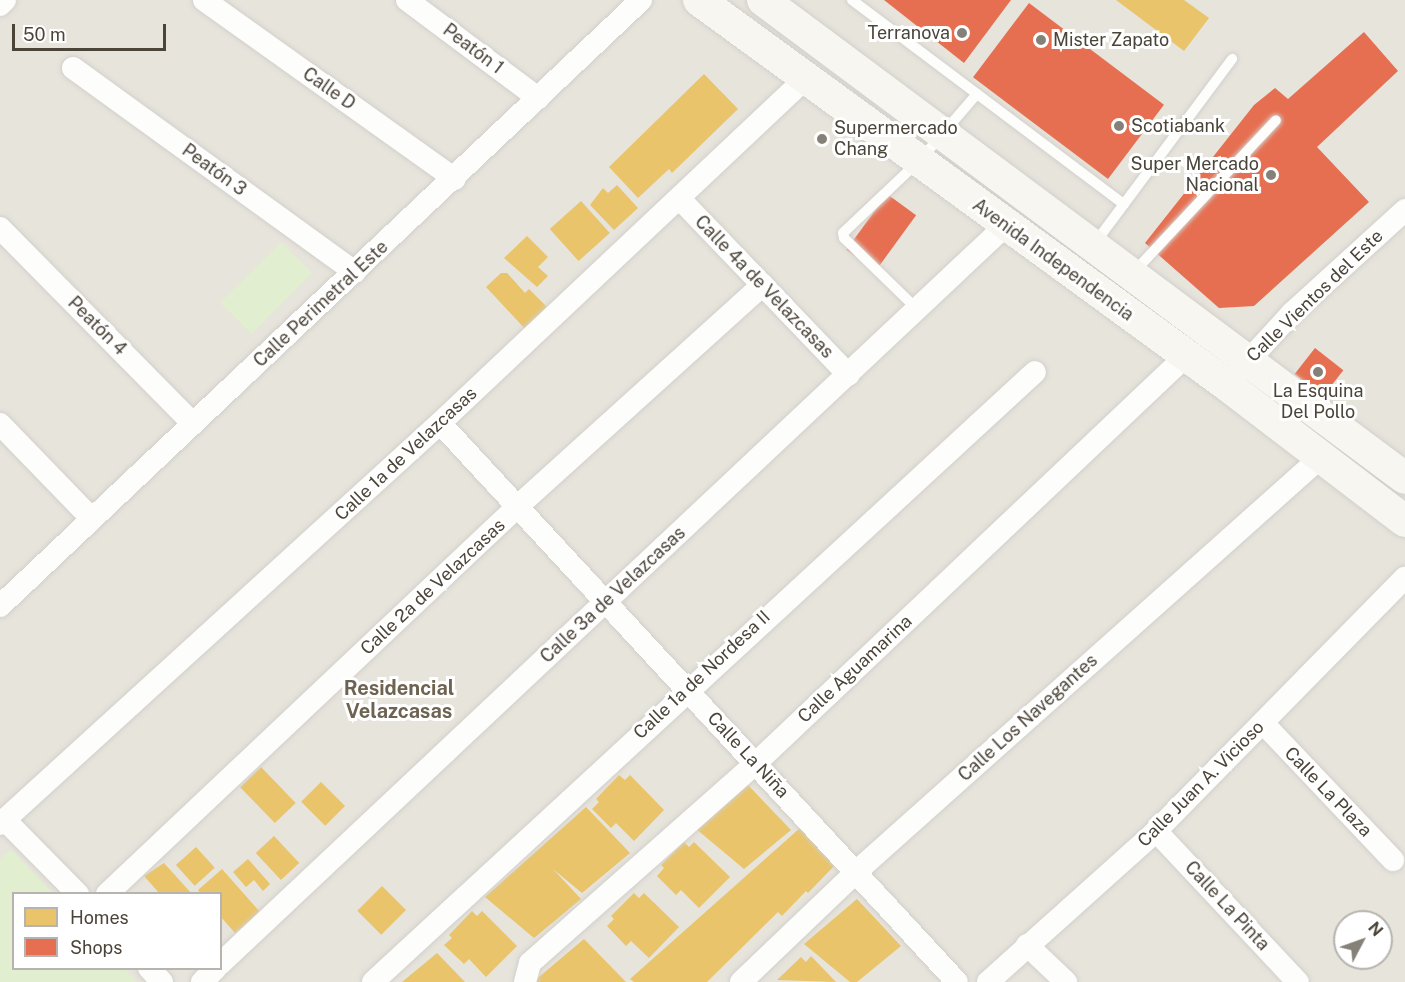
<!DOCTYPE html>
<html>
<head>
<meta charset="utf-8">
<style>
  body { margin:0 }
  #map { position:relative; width:1405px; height:982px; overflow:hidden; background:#f4f2ee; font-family:"Public Sans",sans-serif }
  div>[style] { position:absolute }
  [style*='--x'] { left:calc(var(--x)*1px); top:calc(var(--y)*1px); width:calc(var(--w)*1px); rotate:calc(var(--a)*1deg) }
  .residential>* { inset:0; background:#e7e4dc }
  .green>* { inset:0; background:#e1eecf; transform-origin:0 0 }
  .homes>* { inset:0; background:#e9c46a; transform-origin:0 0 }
  .shops>* { inset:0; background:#e76f51; transform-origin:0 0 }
  .roads { filter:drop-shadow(0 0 2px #d2d0cb) drop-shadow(0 0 2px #d2d0cb) }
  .lane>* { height:10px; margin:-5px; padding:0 5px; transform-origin:5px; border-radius:5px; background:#fdfdfc }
  .street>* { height:22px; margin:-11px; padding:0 11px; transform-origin:11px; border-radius:11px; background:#fdfdfc }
  .secondary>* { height:32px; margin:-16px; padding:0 16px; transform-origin:16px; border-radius:16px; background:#f7f6f1 }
  .dots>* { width:16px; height:16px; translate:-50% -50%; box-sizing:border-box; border:3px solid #fff; border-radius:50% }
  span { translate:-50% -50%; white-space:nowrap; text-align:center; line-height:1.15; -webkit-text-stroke:6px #fff; paint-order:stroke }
  .poi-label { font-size:18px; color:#4b4439 }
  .right { translate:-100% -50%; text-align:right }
  .left { translate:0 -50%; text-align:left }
  .street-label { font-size:18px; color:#4b4439 }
  .neighbourhood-label { font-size:20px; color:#6e6250; font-weight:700 }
  .legend { position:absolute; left:12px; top:892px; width:210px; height:78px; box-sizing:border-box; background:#fff; border:2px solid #b7b4b0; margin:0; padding:8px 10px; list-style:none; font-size:18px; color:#4b4439 }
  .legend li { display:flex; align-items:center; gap:12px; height:30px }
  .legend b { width:30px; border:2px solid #b7b4b0 }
  .north { position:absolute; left:1333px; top:910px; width:60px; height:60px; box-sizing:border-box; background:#fff; border:2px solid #b7b4b0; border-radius:50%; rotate:49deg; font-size:16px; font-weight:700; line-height:24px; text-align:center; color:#4b4439 }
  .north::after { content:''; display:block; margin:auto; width:21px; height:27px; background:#868178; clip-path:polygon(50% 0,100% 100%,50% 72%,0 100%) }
  .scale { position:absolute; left:12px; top:24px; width:154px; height:27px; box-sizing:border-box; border:3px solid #4b4439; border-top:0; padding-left:8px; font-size:18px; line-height:21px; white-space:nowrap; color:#4b4439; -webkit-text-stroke:4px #fff; paint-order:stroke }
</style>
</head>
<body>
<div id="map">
  <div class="residential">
    <i style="clip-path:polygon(evenodd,0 0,1405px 0,1405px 982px,0 982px,0 0,14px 894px,220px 894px,220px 968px,14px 968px,14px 894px,0 0,1345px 922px,1381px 922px,1381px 958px,1345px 958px,1345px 922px)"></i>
  </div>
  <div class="green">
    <i style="left:281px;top:242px;width:44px;height:86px;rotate:45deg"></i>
    <i style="clip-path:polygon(11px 849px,53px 893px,14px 894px,14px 968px,125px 969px,137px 982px,0 982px,0 859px)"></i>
  </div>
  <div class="homes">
    <i style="clip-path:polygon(1116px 0,1184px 0,1209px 18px,1184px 51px)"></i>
    <i style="clip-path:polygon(704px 74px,738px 109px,672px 173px,669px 169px,638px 198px,609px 167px)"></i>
    <i style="clip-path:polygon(617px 185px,638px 208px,614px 230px,590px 205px,603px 188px,608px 193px)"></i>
    <i style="left:581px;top:201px;width:43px;height:42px;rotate:48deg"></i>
    <i style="clip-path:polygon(527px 236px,548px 257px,538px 267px,548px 276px,537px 287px,504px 258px)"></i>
    <i style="clip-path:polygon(501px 273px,507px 273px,525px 293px,529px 289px,549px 309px,527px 331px,486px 287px)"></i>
    <i style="left:261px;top:767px;width:50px;height:29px;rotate:46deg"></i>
    <i style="clip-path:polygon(619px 775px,625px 780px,630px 775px,664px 810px,634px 841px,616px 823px,611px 828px,592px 809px,599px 802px,596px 799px)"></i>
    <i style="left:321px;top:782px;width:34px;height:28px;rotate:45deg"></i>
    <i style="clip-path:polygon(747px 784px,791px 830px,744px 869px,695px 828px)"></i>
    <i style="clip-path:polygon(586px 807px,630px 853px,582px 893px,553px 869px,581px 899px,534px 938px,485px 897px)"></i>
    <i style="clip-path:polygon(800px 828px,836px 864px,808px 893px,806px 891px,782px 916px,778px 912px,707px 982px,634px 982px,630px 979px)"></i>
    <i style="left:274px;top:836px;width:37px;height:25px;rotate:47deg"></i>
    <i style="clip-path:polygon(684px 842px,689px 847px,694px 842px,730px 877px,699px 908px,681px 890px,676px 895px,657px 876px,664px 868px,661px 865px)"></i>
    <i style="left:196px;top:847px;width:28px;height:27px;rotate:48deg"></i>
    <i style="clip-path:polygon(248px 859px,270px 884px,263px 891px,254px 880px,246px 887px,233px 872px)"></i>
    <i style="clip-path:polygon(164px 863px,192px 894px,160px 894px,144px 876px)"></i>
    <i style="clip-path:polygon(222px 869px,260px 912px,235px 933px,220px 916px,220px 894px,201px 894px,198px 890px)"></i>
    <i style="left:382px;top:886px;width:34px;height:35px;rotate:45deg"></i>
    <i style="clip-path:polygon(634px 893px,639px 898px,644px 893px,679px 927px,649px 958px,631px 941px,626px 946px,607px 926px,614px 919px,611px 916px)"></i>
    <i style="clip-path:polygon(857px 899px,901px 946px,857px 982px,850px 982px,804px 944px)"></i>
    <i style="clip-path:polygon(472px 911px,477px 916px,482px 911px,517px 946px,486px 977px,469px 959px,464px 964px,444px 945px,452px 938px,449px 935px)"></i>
    <i style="clip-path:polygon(584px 939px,626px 982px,533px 982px)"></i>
    <i style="clip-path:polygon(437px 953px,465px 982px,402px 982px)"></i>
    <i style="clip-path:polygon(811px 956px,836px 982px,777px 980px,801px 957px,806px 962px)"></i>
  </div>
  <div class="shops">
    <i style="clip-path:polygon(884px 0,1011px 0,964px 63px)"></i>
    <i style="left:1029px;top:3px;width:169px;height:93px;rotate:37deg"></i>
    <i style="clip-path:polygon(1364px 32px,1398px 71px,1317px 147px,1369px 202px,1254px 306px,1219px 308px,1145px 243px,1254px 105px,1275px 88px,1288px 99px)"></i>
    <i style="left:887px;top:194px;width:36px;height:69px;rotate:36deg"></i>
    <i style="left:1315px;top:348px;width:36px;height:33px;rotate:38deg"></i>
  </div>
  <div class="roads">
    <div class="lane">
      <i style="--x:852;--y:0;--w:340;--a:36.9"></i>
      <i style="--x:1124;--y:204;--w:49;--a:126.6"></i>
      <i style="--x:1124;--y:204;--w:181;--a:-53.3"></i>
      <i style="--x:1133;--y:273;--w:209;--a:-46.9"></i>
      <i style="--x:918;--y:310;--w:103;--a:-135.8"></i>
      <i style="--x:844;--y:238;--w:5;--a:-101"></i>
      <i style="--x:843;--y:233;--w:106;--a:-43.5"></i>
      <i style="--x:920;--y:160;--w:87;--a:-49.2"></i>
    </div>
    <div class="street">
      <i style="--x:204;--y:0;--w:308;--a:35.5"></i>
      <i style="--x:407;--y:0;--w:164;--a:36.8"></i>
      <i style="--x:0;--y:5;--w:7;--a:-45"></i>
      <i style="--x:73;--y:68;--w:348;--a:35.9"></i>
      <i style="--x:679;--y:198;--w:245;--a:46.2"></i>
      <i style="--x:0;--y:228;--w:275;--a:45.4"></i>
      <i style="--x:1238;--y:372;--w:80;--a:-47.5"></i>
      <i style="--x:1292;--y:313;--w:153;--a:-42.3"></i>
      <i style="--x:440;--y:423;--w:761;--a:47.24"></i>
      <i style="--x:0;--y:424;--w:132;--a:45.9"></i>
      <i style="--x:0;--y:606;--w:882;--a:-43.39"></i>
      <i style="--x:1263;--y:723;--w:189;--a:46.5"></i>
      <i style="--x:5;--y:820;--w:104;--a:45.4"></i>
      <i style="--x:0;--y:824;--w:595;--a:-42.34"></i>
      <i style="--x:440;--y:423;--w:503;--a:-43.31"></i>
      <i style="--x:1156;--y:831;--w:207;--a:46.8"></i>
      <i style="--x:107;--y:894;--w:565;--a:-43.35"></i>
      <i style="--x:518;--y:506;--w:330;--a:-42.1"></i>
      <i style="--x:1027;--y:945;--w:54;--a:43.5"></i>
      <i style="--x:220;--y:964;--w:1079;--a:-43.23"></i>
      <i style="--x:149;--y:968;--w:19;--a:47"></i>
      <i style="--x:202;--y:982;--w:20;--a:-45"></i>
      <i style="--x:373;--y:982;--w:900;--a:-42.66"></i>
      <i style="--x:525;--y:982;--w:20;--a:-75"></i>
      <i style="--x:530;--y:963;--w:300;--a:-41.5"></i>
      <i style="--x:755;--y:764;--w:592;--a:-43.43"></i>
      <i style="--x:741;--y:982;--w:159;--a:-43.7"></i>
      <i style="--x:856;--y:872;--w:622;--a:-41.74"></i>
      <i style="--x:988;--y:982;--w:226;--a:-41.9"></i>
      <i style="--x:1156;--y:831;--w:355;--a:-45.5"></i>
    </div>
    <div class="secondary">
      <i style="--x:699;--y:0;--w:653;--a:36.1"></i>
      <i style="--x:1227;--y:385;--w:224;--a:37.4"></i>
      <i style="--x:763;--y:0;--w:800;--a:36.67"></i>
    </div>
  </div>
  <div class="dots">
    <i style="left:962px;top:33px;background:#868178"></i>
    <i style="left:1041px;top:40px;background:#868178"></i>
    <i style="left:1119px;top:126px;background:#868178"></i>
    <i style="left:822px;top:139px;background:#868178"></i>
    <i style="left:1271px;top:175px;background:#868178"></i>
    <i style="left:1318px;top:372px;background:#868178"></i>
  </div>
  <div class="poi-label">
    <span class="right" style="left:950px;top:33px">Terranova</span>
    <span class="left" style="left:1053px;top:40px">Mister Zapato</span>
    <span class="left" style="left:1131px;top:126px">Scotiabank</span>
    <span class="left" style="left:834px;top:139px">Supermercado<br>Chang</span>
    <span class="right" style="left:1259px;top:175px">Super Mercado<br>Nacional</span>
    <span style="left:1318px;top:402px">La Esquina<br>Del Pollo</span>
  </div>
  <div class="street-label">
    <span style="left:473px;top:49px;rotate:37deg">Peatón 1</span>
    <span style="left:329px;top:89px;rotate:35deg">Calle D</span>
    <span style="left:214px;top:170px;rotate:36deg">Peatón 3</span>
    <span style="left:1053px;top:260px;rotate:36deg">Avenida Independencia</span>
    <span style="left:764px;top:287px;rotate:46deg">Calle 4a de Velazcasas</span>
    <span style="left:1315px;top:296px;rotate:-44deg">Calle Vientos del Este</span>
    <span style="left:321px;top:304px;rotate:-43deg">Calle Perimetral Este</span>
    <span style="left:97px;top:326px;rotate:45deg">Peatón 4</span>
    <span style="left:406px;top:454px;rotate:-43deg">Calle 1a de Velazcasas</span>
    <span style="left:433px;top:587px;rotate:-43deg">Calle 2a de Velazcasas</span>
    <span style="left:613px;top:595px;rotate:-43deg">Calle 3a de Velazcasas</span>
    <span style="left:855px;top:669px;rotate:-43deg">Calle Aguamarina</span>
    <span style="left:702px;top:675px;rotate:-43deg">Calle 1a de Nordesa II</span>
    <span style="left:1028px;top:718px;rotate:-42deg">Calle Los Navegantes</span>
    <span style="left:748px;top:755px;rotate:47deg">Calle La Niña</span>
    <span style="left:1201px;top:784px;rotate:-45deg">Calle Juan A. Vicioso</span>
    <span style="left:1328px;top:792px;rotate:46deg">Calle La Plaza</span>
    <span style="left:1227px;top:906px;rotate:47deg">Calle La Pinta</span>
  </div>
  <div class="neighbourhood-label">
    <span style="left:399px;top:700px">Residencial<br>Velazcasas</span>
  </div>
  <ul class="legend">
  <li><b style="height:16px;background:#e9c46a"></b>Homes</li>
  <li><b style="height:16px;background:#e76f51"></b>Shops</li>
  </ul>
  <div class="north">N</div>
  <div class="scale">50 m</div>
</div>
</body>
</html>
